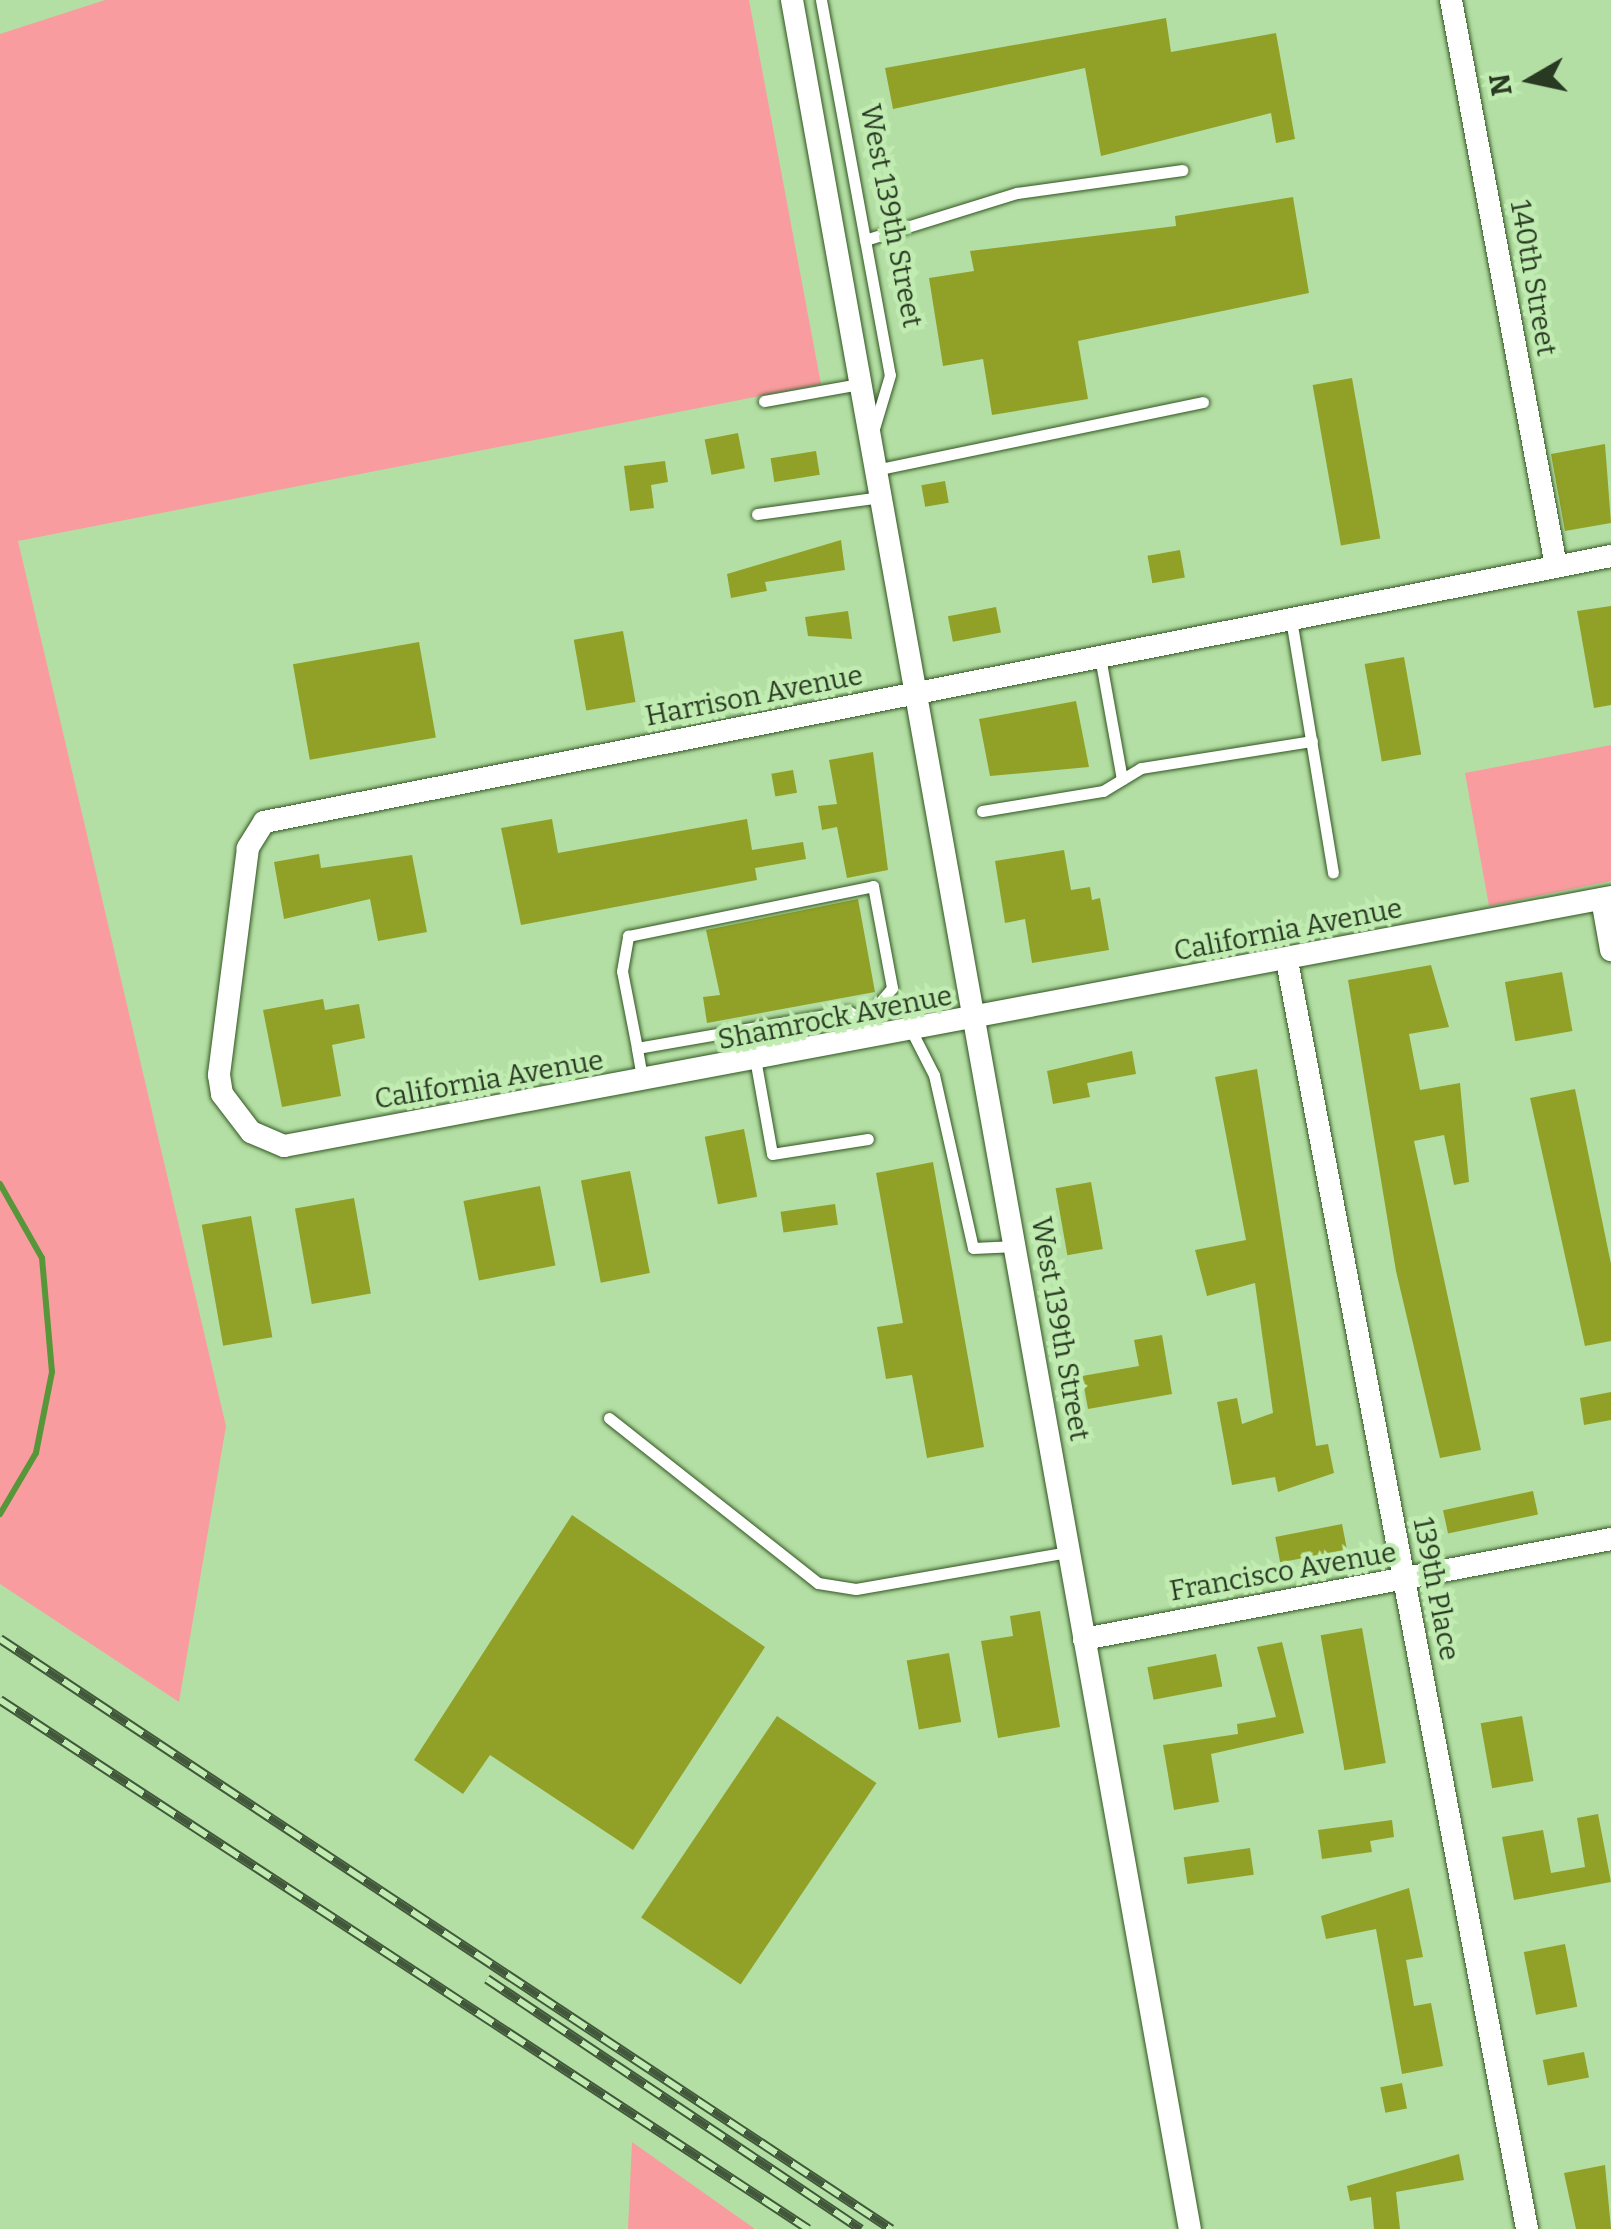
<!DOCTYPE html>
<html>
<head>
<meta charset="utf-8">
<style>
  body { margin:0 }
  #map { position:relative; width:1611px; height:2229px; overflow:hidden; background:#b4dfa4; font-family:Bitter,serif }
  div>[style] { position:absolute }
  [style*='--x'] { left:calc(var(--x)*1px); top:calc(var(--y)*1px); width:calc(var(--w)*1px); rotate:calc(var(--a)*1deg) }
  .green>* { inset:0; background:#f99ca0 }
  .stream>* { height:6px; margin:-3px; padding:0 3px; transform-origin:3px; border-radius:3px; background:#579639 }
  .building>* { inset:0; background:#91a127; transform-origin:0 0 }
  .roads { filter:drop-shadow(0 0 2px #325722) drop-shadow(0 0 2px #325722) }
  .lane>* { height:11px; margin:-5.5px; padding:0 5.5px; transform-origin:5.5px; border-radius:5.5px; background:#fff }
  .street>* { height:22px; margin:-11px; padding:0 11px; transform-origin:11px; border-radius:11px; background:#fff }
  .rail>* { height:10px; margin-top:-5px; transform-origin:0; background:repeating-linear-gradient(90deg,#c1ecb1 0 19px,#42583b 0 38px); box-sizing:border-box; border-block:2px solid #42583b }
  span { translate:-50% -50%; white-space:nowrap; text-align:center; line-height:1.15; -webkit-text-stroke:9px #c1ecb1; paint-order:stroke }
  .street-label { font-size:28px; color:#293a23 }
  .north { position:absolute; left:1481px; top:30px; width:100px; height:100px; -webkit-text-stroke:8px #c1ecb1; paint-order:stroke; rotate:261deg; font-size:28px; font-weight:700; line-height:40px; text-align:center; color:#293a23 }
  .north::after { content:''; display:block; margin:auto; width:35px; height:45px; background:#293a23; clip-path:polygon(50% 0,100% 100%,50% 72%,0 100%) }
</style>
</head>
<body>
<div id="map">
  <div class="green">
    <i style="clip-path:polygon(105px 0,749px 0,821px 384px,18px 541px,226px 1426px,179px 1702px,0 1584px,0 34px)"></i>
    <i style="clip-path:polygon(1611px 745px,1611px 881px,1489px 906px,1465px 773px)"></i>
    <i style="clip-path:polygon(632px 2142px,755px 2229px,628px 2229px)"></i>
  </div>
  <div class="stream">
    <i style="--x:0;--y:1184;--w:85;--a:60.4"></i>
    <i style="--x:42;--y:1258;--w:114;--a:85"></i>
    <i style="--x:52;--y:1372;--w:83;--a:101.2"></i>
    <i style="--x:36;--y:1453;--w:71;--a:120.5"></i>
  </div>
  <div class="building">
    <i style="clip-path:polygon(1166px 18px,1171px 52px,1276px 33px,1295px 139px,1276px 143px,1271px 113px,1101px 156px,1085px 68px,893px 109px,885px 68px)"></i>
    <i style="clip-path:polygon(1293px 197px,1309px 293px,1078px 341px,1088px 399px,992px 415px,983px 359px,943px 366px,929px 278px,974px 271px,970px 251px,1176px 226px,1175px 216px)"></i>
    <i style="left:1352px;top:378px;width:163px;height:40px;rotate:80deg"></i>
    <i style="left:738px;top:433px;width:36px;height:34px;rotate:79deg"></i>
    <i style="clip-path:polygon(1605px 444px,1611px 523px,1565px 531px,1551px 454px)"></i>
    <i style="left:816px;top:451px;width:24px;height:46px;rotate:81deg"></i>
    <i style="clip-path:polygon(665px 461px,668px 482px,651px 485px,654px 508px,630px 511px,624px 466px)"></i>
    <i style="left:945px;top:481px;width:22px;height:24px;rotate:80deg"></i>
    <i style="clip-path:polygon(841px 540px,845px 570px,765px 582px,767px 591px,731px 598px,727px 574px)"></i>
    <i style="left:1180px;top:550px;width:28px;height:33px;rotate:80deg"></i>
    <i style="clip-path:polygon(1611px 606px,1611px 705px,1594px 708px,1577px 611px)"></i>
    <i style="left:996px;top:607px;width:26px;height:49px;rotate:79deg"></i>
    <i style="clip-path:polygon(848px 611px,852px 639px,808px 636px,805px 617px)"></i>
    <i style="left:623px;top:631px;width:72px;height:50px;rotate:80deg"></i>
    <i style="left:419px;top:642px;width:97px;height:128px;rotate:80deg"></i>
    <i style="left:1404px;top:657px;width:99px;height:40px;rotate:80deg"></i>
    <i style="clip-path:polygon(1076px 701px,1089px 767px,990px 776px,979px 719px)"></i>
    <i style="clip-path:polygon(873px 752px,888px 870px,847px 878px,837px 827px,822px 830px,818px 806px,837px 804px,829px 760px)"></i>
    <i style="left:793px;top:770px;width:23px;height:22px;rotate:80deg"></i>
    <i style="clip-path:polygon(552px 819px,558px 853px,747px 819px,752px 850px,803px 842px,806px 859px,755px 868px,757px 880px,521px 925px,501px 828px)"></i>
    <i style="clip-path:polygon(1064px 850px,1071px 890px,1090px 887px,1092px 900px,1100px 898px,1109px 950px,1032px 963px,1025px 919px,1005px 923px,995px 861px)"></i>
    <i style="clip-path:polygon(319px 854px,321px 868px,412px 855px,427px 932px,378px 941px,370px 899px,284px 919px,274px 862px)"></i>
    <i style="clip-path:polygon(858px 899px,875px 992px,707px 1023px,703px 997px,720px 995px,706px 930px)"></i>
    <i style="clip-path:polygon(1431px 965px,1449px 1027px,1409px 1034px,1420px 1090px,1460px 1083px,1469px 1182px,1454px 1185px,1444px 1135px,1414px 1141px,1481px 1450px,1440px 1458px,1396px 1271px,1348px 980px)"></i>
    <i style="left:1562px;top:972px;width:60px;height:58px;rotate:80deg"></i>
    <i style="clip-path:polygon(323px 999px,325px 1010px,359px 1004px,365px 1038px,332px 1045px,341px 1096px,282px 1107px,263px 1010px)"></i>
    <i style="clip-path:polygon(1132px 1051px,1136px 1074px,1087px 1083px,1090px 1097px,1053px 1104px,1047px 1071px)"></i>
    <i style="clip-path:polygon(1257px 1069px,1316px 1446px,1328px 1444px,1334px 1473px,1278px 1492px,1275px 1477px,1232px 1485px,1217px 1402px,1237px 1398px,1242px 1424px,1273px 1413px,1255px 1283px,1207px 1296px,1195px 1250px,1246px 1240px,1215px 1077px)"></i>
    <i style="clip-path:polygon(1575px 1089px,1611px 1264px,1611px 1341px,1585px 1346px,1530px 1098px)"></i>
    <i style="left:744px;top:1129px;width:69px;height:40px;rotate:79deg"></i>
    <i style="clip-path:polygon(933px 1162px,984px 1447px,927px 1458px,912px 1375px,886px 1379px,877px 1327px,903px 1323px,876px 1173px)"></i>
    <i style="left:630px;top:1171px;width:104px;height:50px;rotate:79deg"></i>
    <i style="left:1091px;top:1182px;width:68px;height:36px;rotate:80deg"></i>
    <i style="left:540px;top:1186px;width:81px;height:78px;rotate:79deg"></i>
    <i style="left:354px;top:1198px;width:97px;height:60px;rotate:80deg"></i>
    <i style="left:835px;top:1204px;width:21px;height:55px;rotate:82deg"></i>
    <i style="left:251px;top:1216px;width:123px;height:50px;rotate:80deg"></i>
    <i style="clip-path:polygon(1162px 1335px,1172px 1394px,1088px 1409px,1082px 1376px,1139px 1366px,1134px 1340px)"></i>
    <i style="clip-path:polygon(1611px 1392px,1611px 1420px,1584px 1425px,1580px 1398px)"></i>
    <i style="left:1533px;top:1491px;width:24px;height:92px;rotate:78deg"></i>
    <i style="clip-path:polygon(572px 1515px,765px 1647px,633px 1850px,490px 1755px,463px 1794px,414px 1760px)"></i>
    <i style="left:1342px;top:1524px;width:26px;height:68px;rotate:79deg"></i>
    <i style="clip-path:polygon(1040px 1611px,1060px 1727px,998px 1738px,981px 1641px,1013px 1636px,1010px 1616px)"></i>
    <i style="left:1362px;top:1628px;width:137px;height:42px;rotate:80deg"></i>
    <i style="clip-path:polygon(1282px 1642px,1304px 1733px,1211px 1754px,1219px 1802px,1174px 1810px,1163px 1745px,1238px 1734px,1237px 1724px,1276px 1717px,1257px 1647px)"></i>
    <i style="left:949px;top:1653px;width:70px;height:43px;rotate:80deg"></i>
    <i style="left:1216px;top:1654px;width:33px;height:70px;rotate:79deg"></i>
    <i style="left:777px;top:1716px;width:120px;height:243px;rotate:34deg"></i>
    <i style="left:1522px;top:1716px;width:66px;height:42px;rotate:80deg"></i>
    <i style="clip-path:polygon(1598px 1814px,1611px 1882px,1514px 1900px,1502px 1837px,1543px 1830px,1551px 1873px,1585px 1867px,1577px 1818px)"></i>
    <i style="clip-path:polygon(1392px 1820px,1394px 1837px,1370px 1841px,1372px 1852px,1322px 1859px,1318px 1830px)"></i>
    <i style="left:1250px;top:1848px;width:27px;height:67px;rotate:82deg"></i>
    <i style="clip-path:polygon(1409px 1888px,1423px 1957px,1406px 1960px,1414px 2006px,1431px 2003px,1443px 2066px,1402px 2074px,1376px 1929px,1326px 1939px,1321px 1916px)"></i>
    <i style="left:1565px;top:1944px;width:64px;height:42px;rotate:79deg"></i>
    <i style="left:1584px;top:2052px;width:26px;height:42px;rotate:79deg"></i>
    <i style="left:1402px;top:2083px;width:26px;height:22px;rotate:79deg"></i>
    <i style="clip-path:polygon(1459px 2154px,1464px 2180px,1396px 2192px,1400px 2229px,1374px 2229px,1371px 2197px,1350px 2201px,1347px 2186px)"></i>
    <i style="clip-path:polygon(1605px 2165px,1611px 2229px,1576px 2229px,1564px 2173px)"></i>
  </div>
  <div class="roads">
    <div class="lane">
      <i style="--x:821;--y:0;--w:381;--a:79.6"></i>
      <i style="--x:890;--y:375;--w:63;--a:106.7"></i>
      <i style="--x:865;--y:240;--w:159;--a:-17.2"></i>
      <i style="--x:1017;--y:193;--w:167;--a:-7.9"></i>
      <i style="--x:764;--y:401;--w:97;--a:-10.1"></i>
      <i style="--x:875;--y:470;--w:335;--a:-11.7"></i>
      <i style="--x:757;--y:514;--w:125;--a:-7.8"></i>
      <i style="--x:1291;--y:619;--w:257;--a:80.6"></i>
      <i style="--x:1100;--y:657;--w:124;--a:79.8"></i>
      <i style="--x:982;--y:811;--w:123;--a:-9.4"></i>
      <i style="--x:1103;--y:791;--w:44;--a:-31.2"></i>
      <i style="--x:1141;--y:768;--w:173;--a:-9"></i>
      <i style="--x:913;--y:1034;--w:46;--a:62.9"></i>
      <i style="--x:934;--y:1075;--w:177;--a:77.3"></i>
      <i style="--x:973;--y:1248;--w:43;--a:-2.7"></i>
      <i style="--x:637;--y:1048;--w:78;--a:-101"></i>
      <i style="--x:622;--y:971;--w:36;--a:-80"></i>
      <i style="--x:628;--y:936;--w:250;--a:-11.5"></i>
      <i style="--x:873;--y:886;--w:104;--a:79.4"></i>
      <i style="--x:892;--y:988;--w:39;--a:130"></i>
      <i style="--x:756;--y:1064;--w:91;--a:79.9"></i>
      <i style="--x:772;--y:1154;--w:97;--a:-8.9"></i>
      <i style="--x:643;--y:1083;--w:36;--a:-100"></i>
      <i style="--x:637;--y:1048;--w:214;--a:-9.9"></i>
      <i style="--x:848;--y:1011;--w:23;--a:31"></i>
      <i style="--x:609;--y:1418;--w:266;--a:38.3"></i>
      <i style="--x:818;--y:1583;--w:38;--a:9"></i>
      <i style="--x:856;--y:1589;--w:216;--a:-9.9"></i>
    </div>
    <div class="street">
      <i style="--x:792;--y:0;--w:2264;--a:79.88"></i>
      <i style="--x:1451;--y:0;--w:576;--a:79.49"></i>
      <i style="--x:1611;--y:556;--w:1373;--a:168.83"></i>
      <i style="--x:264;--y:822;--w:31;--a:122"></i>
      <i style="--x:248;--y:848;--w:229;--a:97.3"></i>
      <i style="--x:219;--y:1075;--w:19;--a:81"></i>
      <i style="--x:222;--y:1094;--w:48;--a:52.7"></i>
      <i style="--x:251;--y:1132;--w:36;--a:23"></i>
      <i style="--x:284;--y:1146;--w:1350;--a:-10.63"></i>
      <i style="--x:1602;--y:899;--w:52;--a:80"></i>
      <i style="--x:1287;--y:961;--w:1291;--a:79.28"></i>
      <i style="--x:1084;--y:1639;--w:536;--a:-10.74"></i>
    </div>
  </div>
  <div class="rail">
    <i style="--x:0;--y:1639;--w:1069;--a:33.51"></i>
    <i style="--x:0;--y:1700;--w:966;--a:33.21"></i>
    <i style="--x:487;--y:1979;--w:450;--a:33.8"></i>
  </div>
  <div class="street-label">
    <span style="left:891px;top:216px;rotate:79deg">West 139th Street</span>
    <span style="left:1533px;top:278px;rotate:80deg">140th Street</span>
    <span style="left:754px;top:696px;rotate:-11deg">Harrison Avenue</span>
    <span style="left:1288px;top:930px;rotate:-11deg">California Avenue</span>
    <span style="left:835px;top:1018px;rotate:-11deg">Shamrock Avenue</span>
    <span style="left:489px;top:1080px;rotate:-10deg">California Avenue</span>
    <span style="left:1060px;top:1329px;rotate:80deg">West 139th Street</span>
    <span style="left:1283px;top:1572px;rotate:-10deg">Francisco Avenue</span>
    <span style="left:1436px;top:1589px;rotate:79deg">139th Place</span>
  </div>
  <div class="north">N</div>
</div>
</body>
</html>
